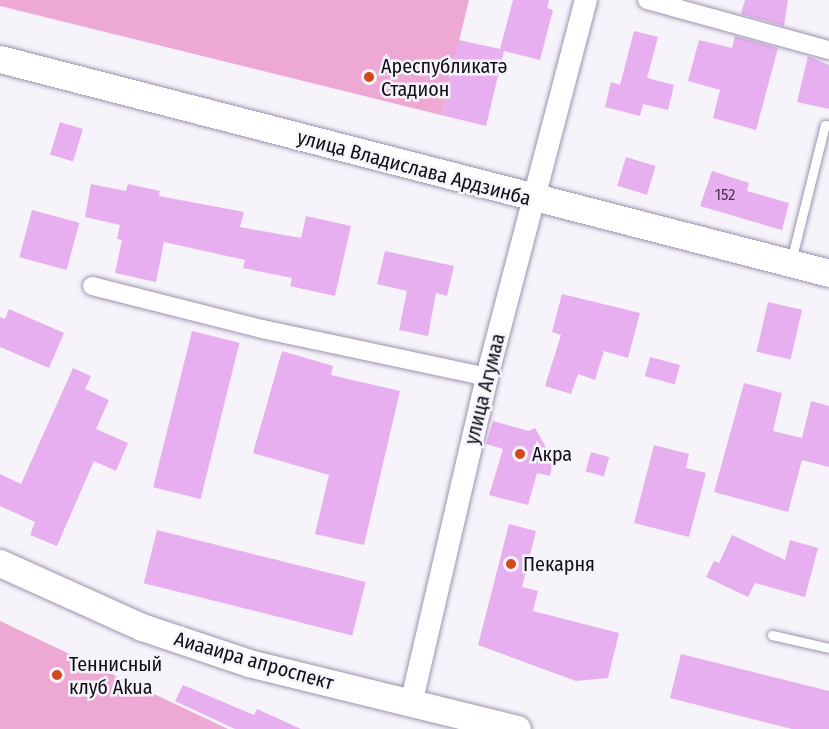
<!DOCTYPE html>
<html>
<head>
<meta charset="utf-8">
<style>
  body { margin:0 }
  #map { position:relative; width:829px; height:729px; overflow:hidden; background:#f6f4fa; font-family:"Fira Sans Condensed",sans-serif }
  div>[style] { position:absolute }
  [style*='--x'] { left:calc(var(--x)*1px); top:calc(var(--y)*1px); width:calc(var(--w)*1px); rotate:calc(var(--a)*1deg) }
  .green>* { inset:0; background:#eea8d4 }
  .building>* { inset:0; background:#e7afef; transform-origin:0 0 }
  .roads { filter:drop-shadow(0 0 2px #9e92af) drop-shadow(0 0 2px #9e92af) }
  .service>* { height:9px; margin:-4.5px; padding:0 4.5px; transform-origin:4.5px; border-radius:4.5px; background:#fff }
  .minor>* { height:18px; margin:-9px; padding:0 9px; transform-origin:9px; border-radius:9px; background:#fff }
  .tertiary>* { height:22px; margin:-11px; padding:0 11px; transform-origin:11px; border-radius:11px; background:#fff }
  .secondary>* { height:27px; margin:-13.5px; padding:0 13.5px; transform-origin:13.5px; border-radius:13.5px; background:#fff }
  .dots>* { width:16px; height:16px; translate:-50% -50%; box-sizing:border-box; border:3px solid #f6f4fa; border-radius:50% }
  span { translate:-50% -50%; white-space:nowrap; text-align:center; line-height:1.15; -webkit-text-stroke:5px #f6f4fa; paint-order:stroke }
  .number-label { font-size:16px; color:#46364d }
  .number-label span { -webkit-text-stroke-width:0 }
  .poi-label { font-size:20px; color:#110d17 }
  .left { translate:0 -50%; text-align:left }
  .street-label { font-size:20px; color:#110d17 }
</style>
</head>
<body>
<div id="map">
  <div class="green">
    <i style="clip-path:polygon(0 0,469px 0,441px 115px,0 6px)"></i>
    <i style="clip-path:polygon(0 621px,228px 729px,0 729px)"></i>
  </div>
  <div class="building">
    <i style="clip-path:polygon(513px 0,549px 0,547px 8px,553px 10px,540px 60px,504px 51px,486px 126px,441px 115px,459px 40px,500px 49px)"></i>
    <i style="clip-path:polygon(745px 0,788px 0,784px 26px,741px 14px)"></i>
    <i style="clip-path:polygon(634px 31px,658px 37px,647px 78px,674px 85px,668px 110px,643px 104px,640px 116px,605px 107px,611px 82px,620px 85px)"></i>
    <i style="clip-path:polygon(735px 36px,778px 48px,756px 130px,713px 118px,720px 90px,688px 81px,699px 40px,732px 48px)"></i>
    <i style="clip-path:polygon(808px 56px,829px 65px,829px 109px,797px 102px)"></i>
    <i style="left:60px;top:122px;width:24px;height:34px;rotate:17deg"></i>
    <i style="left:626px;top:157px;width:31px;height:30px;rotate:17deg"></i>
    <i style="clip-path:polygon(712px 171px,749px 183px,747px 191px,789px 203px,782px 230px,700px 206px)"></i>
    <i style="clip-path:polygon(91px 184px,126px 191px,128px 184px,160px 191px,159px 196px,244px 212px,240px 227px,301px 238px,306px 216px,351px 226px,335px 296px,290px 286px,292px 278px,243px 268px,245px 260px,164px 242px,156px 282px,115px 273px,122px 240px,117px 239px,120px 225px,85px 217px)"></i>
    <i style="left:32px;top:210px;width:49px;height:49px;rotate:15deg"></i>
    <i style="clip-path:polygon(385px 251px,454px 266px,447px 296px,436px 293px,428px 336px,399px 330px,407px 291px,377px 284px)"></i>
    <i style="clip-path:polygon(562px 294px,640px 313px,628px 358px,604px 351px,595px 380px,578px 374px,571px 394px,545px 386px,561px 335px,552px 332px)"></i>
    <i style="left:768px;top:302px;width:35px;height:51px;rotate:13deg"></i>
    <i style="clip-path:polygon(9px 309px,64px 333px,49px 368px,0 347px,0 317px,5px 319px)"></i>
    <i style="left:192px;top:331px;width:49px;height:161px;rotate:14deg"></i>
    <i style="clip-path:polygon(282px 351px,333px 366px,331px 375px,400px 391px,364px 545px,315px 534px,329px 475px,253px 453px)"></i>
    <i style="left:650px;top:357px;width:31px;height:20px;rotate:15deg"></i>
    <i style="clip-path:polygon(73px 368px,91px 376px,85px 389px,109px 400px,96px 429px,128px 443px,116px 471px,94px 461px,57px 546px,30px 535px,35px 522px,0 506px,0 474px,21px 484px)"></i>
    <i style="clip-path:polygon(744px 383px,782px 393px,773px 431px,802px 438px,811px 401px,829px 406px,829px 467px,802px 460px,788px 512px,714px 492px)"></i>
    <i style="clip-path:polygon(493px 421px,529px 431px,535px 428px,547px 449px,556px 451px,550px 476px,537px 473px,528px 505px,489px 495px,503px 449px,486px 444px)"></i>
    <i style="clip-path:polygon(654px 445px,689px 454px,686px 468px,706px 473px,689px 537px,634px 523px)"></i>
    <i style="left:591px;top:452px;width:19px;height:20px;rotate:16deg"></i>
    <i style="clip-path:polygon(509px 524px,536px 531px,522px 587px,538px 591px,533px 611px,619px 633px,608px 678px,576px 681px,478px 645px)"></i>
    <i style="left:157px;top:530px;width:215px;height:55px;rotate:14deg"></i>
    <i style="clip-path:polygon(732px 535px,785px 560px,790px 540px,818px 548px,805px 597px,755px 583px,748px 597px,706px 577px,714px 561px,719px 563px)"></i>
    <i style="clip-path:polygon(681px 654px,829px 691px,829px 729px,792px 729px,670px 698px)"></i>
    <i style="clip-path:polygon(183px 685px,254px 715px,257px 709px,301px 729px,235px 729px,175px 701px)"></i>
  </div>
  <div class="roads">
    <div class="service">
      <i style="--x:791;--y:261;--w:140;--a:-76"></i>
      <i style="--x:825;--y:125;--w:4;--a:14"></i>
      <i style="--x:772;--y:635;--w:58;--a:12.8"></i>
    </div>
    <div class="minor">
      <i style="--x:647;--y:0;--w:189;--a:15.4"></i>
      <i style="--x:92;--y:286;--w:175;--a:14.2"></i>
      <i style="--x:262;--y:329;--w:230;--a:12"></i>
    </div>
    <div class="tertiary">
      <i style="--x:411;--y:704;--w:336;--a:-76.9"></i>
      <i style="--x:487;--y:377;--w:390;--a:-75.3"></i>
    </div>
    <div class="secondary">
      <i style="--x:0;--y:59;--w:856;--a:14.47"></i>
      <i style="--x:0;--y:563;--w:156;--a:24.3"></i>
      <i style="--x:142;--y:627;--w:113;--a:18.6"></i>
      <i style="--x:249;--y:663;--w:276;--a:13.8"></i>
    </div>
  </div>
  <div class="dots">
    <i style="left:369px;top:77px;background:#d1491c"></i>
    <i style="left:520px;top:454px;background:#d1491c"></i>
    <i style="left:511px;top:564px;background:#d1491c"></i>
    <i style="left:57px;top:675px;background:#d1491c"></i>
  </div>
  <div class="number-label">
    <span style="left:725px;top:195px">152</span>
  </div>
  <div class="poi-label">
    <span class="left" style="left:381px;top:78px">Ареспубликатә<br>Стадион</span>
    <span class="left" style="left:532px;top:454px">Акра</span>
    <span class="left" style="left:523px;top:564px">Пекарня</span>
    <span class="left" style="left:69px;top:676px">Теннисный<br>клуб Akua</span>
  </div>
  <div class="street-label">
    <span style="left:414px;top:168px;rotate:15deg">улица Владислава Ардзинба</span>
    <span style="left:485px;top:389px;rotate:-76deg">улица Агумаа</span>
    <span style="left:254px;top:661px;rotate:16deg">Аиааира апроспект</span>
  </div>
</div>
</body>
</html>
